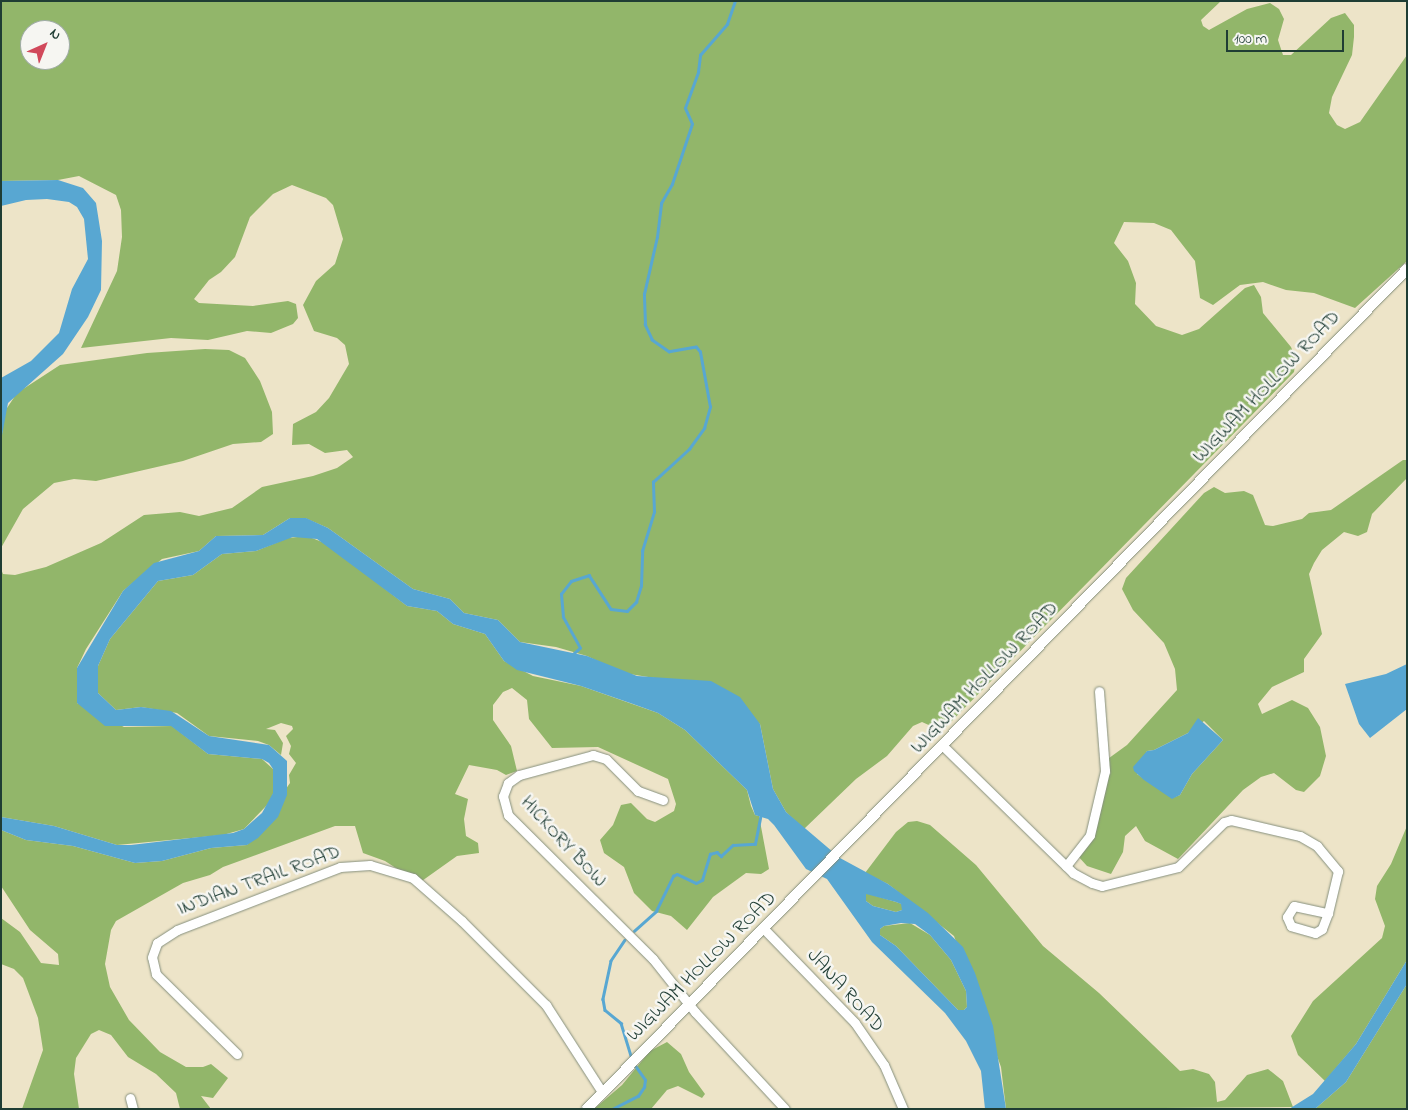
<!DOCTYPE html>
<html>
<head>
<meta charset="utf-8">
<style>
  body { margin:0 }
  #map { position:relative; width:1408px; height:1110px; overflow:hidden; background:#ede4c8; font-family:"Indie Flower",sans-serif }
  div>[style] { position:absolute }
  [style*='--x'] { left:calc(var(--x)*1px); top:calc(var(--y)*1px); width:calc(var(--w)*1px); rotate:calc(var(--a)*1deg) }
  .forest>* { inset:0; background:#92b66a }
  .water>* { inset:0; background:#58a7d2 }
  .stream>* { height:2.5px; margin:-1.25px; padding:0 1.25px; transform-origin:1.25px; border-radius:1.25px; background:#58a7d2 }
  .roads { filter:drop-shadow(0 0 1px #86907e) drop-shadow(0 0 1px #86907e) }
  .minor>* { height:9px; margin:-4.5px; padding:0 4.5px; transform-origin:4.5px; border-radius:4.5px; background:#fff }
  .tertiary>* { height:10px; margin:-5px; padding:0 5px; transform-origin:5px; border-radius:5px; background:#fff }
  span { translate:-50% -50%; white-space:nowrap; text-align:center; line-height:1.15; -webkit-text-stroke:5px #f6f6f2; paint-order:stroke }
  .street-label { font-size:20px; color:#1f3d34 }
  .frame { position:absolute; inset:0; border:2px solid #1f3d34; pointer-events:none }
  .north { position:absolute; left:20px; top:20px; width:50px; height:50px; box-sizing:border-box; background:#f6f6f2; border:1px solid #a0aca6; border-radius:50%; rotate:44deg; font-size:14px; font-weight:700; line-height:20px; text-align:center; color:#1f3d34 }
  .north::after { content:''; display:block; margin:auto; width:18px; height:22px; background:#d1495b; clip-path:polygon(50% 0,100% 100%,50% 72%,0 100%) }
  .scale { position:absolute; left:1226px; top:30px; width:118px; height:22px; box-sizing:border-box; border:2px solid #1f3d34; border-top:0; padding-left:6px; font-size:15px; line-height:18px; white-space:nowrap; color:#1f3d34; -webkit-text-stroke:4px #f6f6f2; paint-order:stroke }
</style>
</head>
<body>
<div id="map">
  <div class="forest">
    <i style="clip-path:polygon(evenodd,1px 1px,1221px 1px,1201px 20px,1203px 26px,1209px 30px,1247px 9px,1270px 3px,1279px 9px,1284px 19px,1278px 40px,1283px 55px,1291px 55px,1331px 18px,1345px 13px,1354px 25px,1354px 37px,1352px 55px,1332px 97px,1329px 113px,1337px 125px,1345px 129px,1360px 122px,1407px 55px,1407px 261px,1355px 308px,1314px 293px,1286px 290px,1263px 282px,1240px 285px,1213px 305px,1200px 298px,1195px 261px,1171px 230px,1154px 223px,1124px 222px,1114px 243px,1128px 261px,1136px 283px,1135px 304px,1156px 326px,1182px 335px,1199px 329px,1245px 288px,1254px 285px,1261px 297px,1263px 313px,1291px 347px,1296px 359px,1294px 372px,942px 731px,922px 722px,913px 726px,887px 756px,856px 779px,804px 829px,786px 812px,773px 789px,760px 724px,661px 679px,623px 673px,587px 656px,556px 647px,520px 642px,498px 620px,464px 613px,450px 599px,413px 589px,328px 528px,305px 518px,290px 518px,263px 535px,216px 536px,199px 551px,162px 559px,123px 591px,86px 649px,77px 668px,77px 703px,124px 727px,172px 726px,208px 754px,262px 759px,273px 769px,273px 794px,270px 802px,244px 829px,223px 835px,117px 845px,54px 826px,1px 817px,1px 569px,3px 574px,15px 575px,46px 567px,101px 543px,144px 515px,180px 512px,199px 516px,232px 508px,262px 487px,313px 476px,337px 468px,353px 457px,347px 450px,325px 453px,309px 444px,292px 445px,293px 424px,316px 412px,329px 398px,349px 364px,345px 345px,337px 338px,314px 331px,303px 305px,316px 281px,335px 264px,343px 239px,333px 205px,326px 198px,292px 185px,273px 194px,250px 217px,235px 257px,221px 272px,209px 280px,194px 299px,199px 303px,253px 306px,288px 301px,296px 304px,298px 318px,293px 324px,271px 333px,247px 331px,208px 340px,171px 338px,81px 348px,117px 271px,122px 237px,121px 210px,116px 195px,79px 176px,58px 180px,1px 181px,1px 1px,30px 30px,60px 30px,60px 60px,30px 60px,30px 30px)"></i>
    <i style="clip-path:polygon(205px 349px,229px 350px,245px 358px,260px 381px,272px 412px,273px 434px,261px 442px,233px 444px,183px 461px,96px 481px,74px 479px,54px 483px,23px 509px,1px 548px,1px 441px,5px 411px,17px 393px,60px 365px,147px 353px)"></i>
    <i style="clip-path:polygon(evenodd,1403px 460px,1407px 460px,1407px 478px,1372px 514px,1367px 532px,1358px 536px,1344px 532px,1322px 550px,1314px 563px,1309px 574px,1322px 634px,1304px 659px,1304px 672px,1272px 687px,1258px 704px,1262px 714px,1292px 700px,1308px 708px,1320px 727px,1326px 756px,1320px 776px,1304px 792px,1296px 790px,1274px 773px,1261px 777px,1243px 790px,1178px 859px,1145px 841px,1136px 826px,1125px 836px,1123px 852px,1111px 874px,1087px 866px,1077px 855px,1086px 844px,1105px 761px,1127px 745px,1177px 690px,1175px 669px,1164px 643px,1133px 610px,1122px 589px,1126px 578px,1204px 493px,1214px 487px,1225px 493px,1244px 491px,1253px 495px,1265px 525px,1273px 526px,1302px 519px,1309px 513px,1331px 510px,1403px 460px,1204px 721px,1223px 740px,1192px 774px,1180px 795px,1172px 798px,1137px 774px,1147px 751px,1154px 750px,1188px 733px,1204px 721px)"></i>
    <i style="clip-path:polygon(307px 536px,327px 544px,407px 606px,437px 611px,453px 624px,485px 634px,504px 661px,533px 676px,581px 686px,658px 713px,685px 730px,747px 790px,751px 806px,755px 815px,759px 816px,769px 869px,761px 874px,746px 873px,713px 897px,687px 930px,671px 916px,652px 911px,634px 893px,624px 867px,604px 853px,600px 840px,613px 825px,621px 805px,631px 803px,647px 819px,655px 822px,674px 811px,676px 804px,668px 779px,598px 747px,552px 748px,529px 719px,527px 700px,512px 688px,503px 692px,493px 705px,493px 720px,511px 746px,517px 771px,506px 775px,497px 770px,469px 765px,455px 794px,468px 799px,464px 819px,466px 836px,478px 843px,479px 853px,457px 856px,419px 883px,385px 861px,363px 853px,355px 826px,335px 826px,223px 867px,210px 875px,183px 883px,116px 921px,111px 930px,105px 964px,110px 987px,129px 1020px,160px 1052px,186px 1067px,203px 1067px,211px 1064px,228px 1078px,213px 1098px,201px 1096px,211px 1109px,180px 1109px,176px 1093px,156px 1074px,128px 1057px,111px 1035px,99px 1030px,91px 1034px,76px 1058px,74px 1074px,79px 1109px,22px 1109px,43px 1050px,38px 1018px,23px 978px,14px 969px,1px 964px,1px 918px,20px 932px,41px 963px,59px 965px,58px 954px,30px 930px,1px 886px,1px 830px,26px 840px,73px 846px,135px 863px,162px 861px,211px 848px,247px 845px,290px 783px,289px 775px,296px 763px,289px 754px,291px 746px,286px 736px,293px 729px,292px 726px,281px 723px,266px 729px,275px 730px,283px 743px,281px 755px,269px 745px,258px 741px,209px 736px,177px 713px,141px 707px,116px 710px,98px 693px,98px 666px,110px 639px,158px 581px,193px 575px,222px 554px,256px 551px,288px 538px)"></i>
    <i style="clip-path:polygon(917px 821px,930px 825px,976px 865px,1043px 946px,1099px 993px,1180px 1071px,1193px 1069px,1209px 1074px,1215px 1082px,1217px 1102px,1225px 1100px,1247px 1075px,1268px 1069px,1283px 1081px,1293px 1107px,1006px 1109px,1001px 1067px,954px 936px,888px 884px,865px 873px,896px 832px,908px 822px)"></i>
    <i style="clip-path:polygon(1407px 826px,1407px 960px,1356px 1044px,1325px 1081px,1298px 1055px,1291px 1036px,1313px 1001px,1382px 938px,1385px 926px,1375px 899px,1377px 886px,1391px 864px)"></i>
    <i style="clip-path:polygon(866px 893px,896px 902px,902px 904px,902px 910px,896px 912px,873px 906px,866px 901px)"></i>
    <i style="clip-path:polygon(910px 923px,930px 935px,951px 960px,966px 991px,967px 1007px,964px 1010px,958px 1010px,896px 946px,880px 935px,880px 929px,884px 926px)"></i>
    <i style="clip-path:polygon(1407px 984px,1407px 1109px,1315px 1109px,1346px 1082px)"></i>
    <i style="clip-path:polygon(667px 1042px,681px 1054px,689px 1072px,705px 1094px,702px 1098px,678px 1086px,667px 1090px,651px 1109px,594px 1109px,622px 1085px,650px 1051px)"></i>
  </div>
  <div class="water">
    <i style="clip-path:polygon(58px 180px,83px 188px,96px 203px,102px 241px,101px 290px,88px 317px,63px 354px,8px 403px,1px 441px,1px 378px,31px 361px,59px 333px,72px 289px,88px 259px,84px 219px,77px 207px,69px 202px,47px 199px,26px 200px,1px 206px,1px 181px)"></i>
    <i style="clip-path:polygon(evenodd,290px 518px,306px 518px,328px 528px,413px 589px,450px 599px,464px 613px,498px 620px,520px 642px,587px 656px,637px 676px,711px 681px,740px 697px,760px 724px,773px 789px,786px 812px,840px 858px,888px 884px,928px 913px,963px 947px,975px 973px,993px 1026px,1006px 1109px,985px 1109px,981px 1071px,966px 1041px,945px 1013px,872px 942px,827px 879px,806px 869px,774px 825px,768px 819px,755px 815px,747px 790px,685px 730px,658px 713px,633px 704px,581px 686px,517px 670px,504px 661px,485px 634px,453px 624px,437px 611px,407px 606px,317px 539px,293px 537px,256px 551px,222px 554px,193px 575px,158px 581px,110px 639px,98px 666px,98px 693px,116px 710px,141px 707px,171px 711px,209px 736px,269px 745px,287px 761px,287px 795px,278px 817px,258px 838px,247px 845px,211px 848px,162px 861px,135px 863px,73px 846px,26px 840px,1px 830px,1px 817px,54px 826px,117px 845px,131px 845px,233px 833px,244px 829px,262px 813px,273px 793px,273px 769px,269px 763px,262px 759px,208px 754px,171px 726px,105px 726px,77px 703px,77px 668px,123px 591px,154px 563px,199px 551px,216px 536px,263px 535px,290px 518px,866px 894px,896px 902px,901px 904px,902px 910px,896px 912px,873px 906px,866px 901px,866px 894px,290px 518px,901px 923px,915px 924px,930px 935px,951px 960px,966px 991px,967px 1007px,964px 1010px,958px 1010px,896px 946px,880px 935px,880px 929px,884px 926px,901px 923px)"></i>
    <i style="clip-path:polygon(1407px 664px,1407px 709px,1370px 738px,1359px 724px,1345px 684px,1386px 674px)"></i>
    <i style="clip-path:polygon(1198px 718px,1223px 740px,1192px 774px,1180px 795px,1172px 799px,1144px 780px,1134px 771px,1133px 767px,1147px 751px,1154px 750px,1188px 733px)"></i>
    <i style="clip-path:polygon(1407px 960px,1407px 984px,1346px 1082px,1315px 1109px,1289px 1109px,1313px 1094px,1356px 1044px)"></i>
  </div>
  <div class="stream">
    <i style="--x:657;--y:1;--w:6;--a:0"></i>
    <i style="--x:573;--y:654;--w:9;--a:-41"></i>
    <i style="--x:580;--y:648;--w:35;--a:-119"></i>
    <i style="--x:563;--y:617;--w:23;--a:-95"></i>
    <i style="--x:561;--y:594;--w:16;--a:-52"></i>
    <i style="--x:571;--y:581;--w:19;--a:-18"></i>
    <i style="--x:589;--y:575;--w:40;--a:57.1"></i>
    <i style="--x:611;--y:609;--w:16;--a:7"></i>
    <i style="--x:627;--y:611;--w:13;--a:-45"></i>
    <i style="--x:636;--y:602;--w:17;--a:-73"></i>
    <i style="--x:641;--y:586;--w:35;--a:-88"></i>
    <i style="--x:642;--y:551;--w:41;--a:-72.9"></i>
    <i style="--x:654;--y:512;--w:30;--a:-92"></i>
    <i style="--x:653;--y:482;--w:49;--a:-42.5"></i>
    <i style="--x:689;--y:449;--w:26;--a:-54"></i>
    <i style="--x:704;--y:428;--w:22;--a:-74"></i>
    <i style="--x:710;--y:407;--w:56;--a:-100.3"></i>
    <i style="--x:700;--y:352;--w:6;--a:-129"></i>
    <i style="--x:696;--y:347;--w:27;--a:170"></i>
    <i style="--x:669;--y:352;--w:21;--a:-145"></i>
    <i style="--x:652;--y:340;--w:17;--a:-115"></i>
    <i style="--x:645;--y:325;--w:31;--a:-92"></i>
    <i style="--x:644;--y:294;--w:58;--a:-77.2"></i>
    <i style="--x:657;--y:237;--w:34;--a:-83"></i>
    <i style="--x:661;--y:203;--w:22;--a:-60"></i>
    <i style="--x:672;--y:184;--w:63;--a:-71.6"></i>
    <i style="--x:692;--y:124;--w:17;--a:-114"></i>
    <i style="--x:685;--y:108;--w:38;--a:-70"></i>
    <i style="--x:698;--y:72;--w:17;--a:-83"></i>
    <i style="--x:700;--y:55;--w:41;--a:-48.9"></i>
    <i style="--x:727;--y:24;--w:24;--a:-71"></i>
    <i style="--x:634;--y:931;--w:30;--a:-42"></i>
    <i style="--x:656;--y:911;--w:39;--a:-64"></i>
    <i style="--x:673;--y:876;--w:4;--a:-27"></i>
    <i style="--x:677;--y:874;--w:21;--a:25"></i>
    <i style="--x:696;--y:883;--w:7;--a:-27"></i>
    <i style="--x:702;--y:880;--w:27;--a:-73"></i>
    <i style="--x:710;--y:854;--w:7;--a:-16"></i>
    <i style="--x:717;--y:852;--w:6;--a:45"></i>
    <i style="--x:721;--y:856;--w:16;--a:-43"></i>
    <i style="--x:733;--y:845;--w:22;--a:-3"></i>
    <i style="--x:755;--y:844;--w:31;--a:-79"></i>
    <i style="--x:625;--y:940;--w:25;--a:124"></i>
    <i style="--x:611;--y:961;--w:39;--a:102"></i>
    <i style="--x:603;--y:999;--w:11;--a:80"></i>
    <i style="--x:605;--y:1010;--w:21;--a:39"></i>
    <i style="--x:621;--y:1023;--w:34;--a:73"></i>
    <i style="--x:612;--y:1109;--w:29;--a:-27"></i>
    <i style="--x:638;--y:1096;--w:11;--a:-56"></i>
    <i style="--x:644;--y:1087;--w:7;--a:-82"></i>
    <i style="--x:645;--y:1080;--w:16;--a:-125"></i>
  </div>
  <div class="roads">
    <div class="minor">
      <i style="--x:943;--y:746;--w:182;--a:44.3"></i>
      <i style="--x:1073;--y:873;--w:21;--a:28"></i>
      <i style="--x:1092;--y:883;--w:10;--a:17"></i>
      <i style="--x:1102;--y:886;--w:78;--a:-14"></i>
      <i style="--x:1178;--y:867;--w:64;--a:-44.4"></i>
      <i style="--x:1224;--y:822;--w:7;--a:-16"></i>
      <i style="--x:1231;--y:820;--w:71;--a:13.1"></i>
      <i style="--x:1300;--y:836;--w:20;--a:30"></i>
      <i style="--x:1317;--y:846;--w:33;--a:50"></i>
      <i style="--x:1338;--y:871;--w:43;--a:103.4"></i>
      <i style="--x:663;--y:800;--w:27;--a:-160"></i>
      <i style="--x:638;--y:791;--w:45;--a:-135"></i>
      <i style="--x:606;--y:759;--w:14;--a:-163"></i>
      <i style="--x:593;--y:755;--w:77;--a:164.9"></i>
      <i style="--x:519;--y:775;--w:14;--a:144"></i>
      <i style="--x:508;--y:783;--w:14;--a:111"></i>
      <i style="--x:503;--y:796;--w:20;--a:75"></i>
      <i style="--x:508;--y:815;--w:204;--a:44.8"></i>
      <i style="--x:653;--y:959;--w:68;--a:51.6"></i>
      <i style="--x:695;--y:1012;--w:132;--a:47.1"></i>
      <i style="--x:1066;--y:866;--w:39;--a:-52"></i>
      <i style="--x:1090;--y:835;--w:66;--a:-76.8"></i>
      <i style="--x:1105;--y:771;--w:80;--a:-94.3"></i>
      <i style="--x:1294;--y:906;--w:35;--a:12"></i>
      <i style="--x:1328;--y:913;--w:17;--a:111"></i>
      <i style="--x:1322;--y:929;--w:8;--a:150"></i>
      <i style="--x:1315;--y:933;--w:25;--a:-164"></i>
      <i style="--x:1291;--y:926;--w:10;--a:-114"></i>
      <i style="--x:1287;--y:917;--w:13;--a:-58"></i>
      <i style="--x:765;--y:930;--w:129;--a:45.9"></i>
      <i style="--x:855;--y:1023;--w:51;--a:55.4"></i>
      <i style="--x:884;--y:1065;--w:48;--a:66.6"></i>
      <i style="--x:237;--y:1054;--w:114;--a:-135.4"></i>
      <i style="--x:156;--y:974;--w:17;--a:-103"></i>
      <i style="--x:152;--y:957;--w:15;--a:-70"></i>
      <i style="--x:157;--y:943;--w:24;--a:-33"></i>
      <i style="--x:177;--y:930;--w:175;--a:-21.1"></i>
      <i style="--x:340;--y:867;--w:30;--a:-4"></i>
      <i style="--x:370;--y:865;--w:45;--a:16.8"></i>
      <i style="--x:413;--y:878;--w:65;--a:41.3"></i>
      <i style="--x:462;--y:921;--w:119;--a:45"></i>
      <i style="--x:546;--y:1005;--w:103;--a:57.2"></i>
      <i style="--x:130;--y:1098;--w:11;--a:75"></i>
    </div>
    <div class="tertiary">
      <i style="--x:587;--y:1109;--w:1174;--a:-45.69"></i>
    </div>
  </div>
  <div class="street-label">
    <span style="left:1267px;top:387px;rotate:-46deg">WIGWAM HOLLOW ROAD</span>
    <span style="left:985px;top:678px;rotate:-46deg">WIGWAM HOLLOW ROAD</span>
    <span style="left:563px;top:842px;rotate:47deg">HICKORY BOW</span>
    <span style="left:259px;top:881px;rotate:-20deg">INDIAN TRAIL ROAD</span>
    <span style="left:702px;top:967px;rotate:-45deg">WIGWAM HOLLOW ROAD</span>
    <span style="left:845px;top:991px;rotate:48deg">JANA ROAD</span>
  </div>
  <div class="frame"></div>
  <div class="north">N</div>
  <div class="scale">100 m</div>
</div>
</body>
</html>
